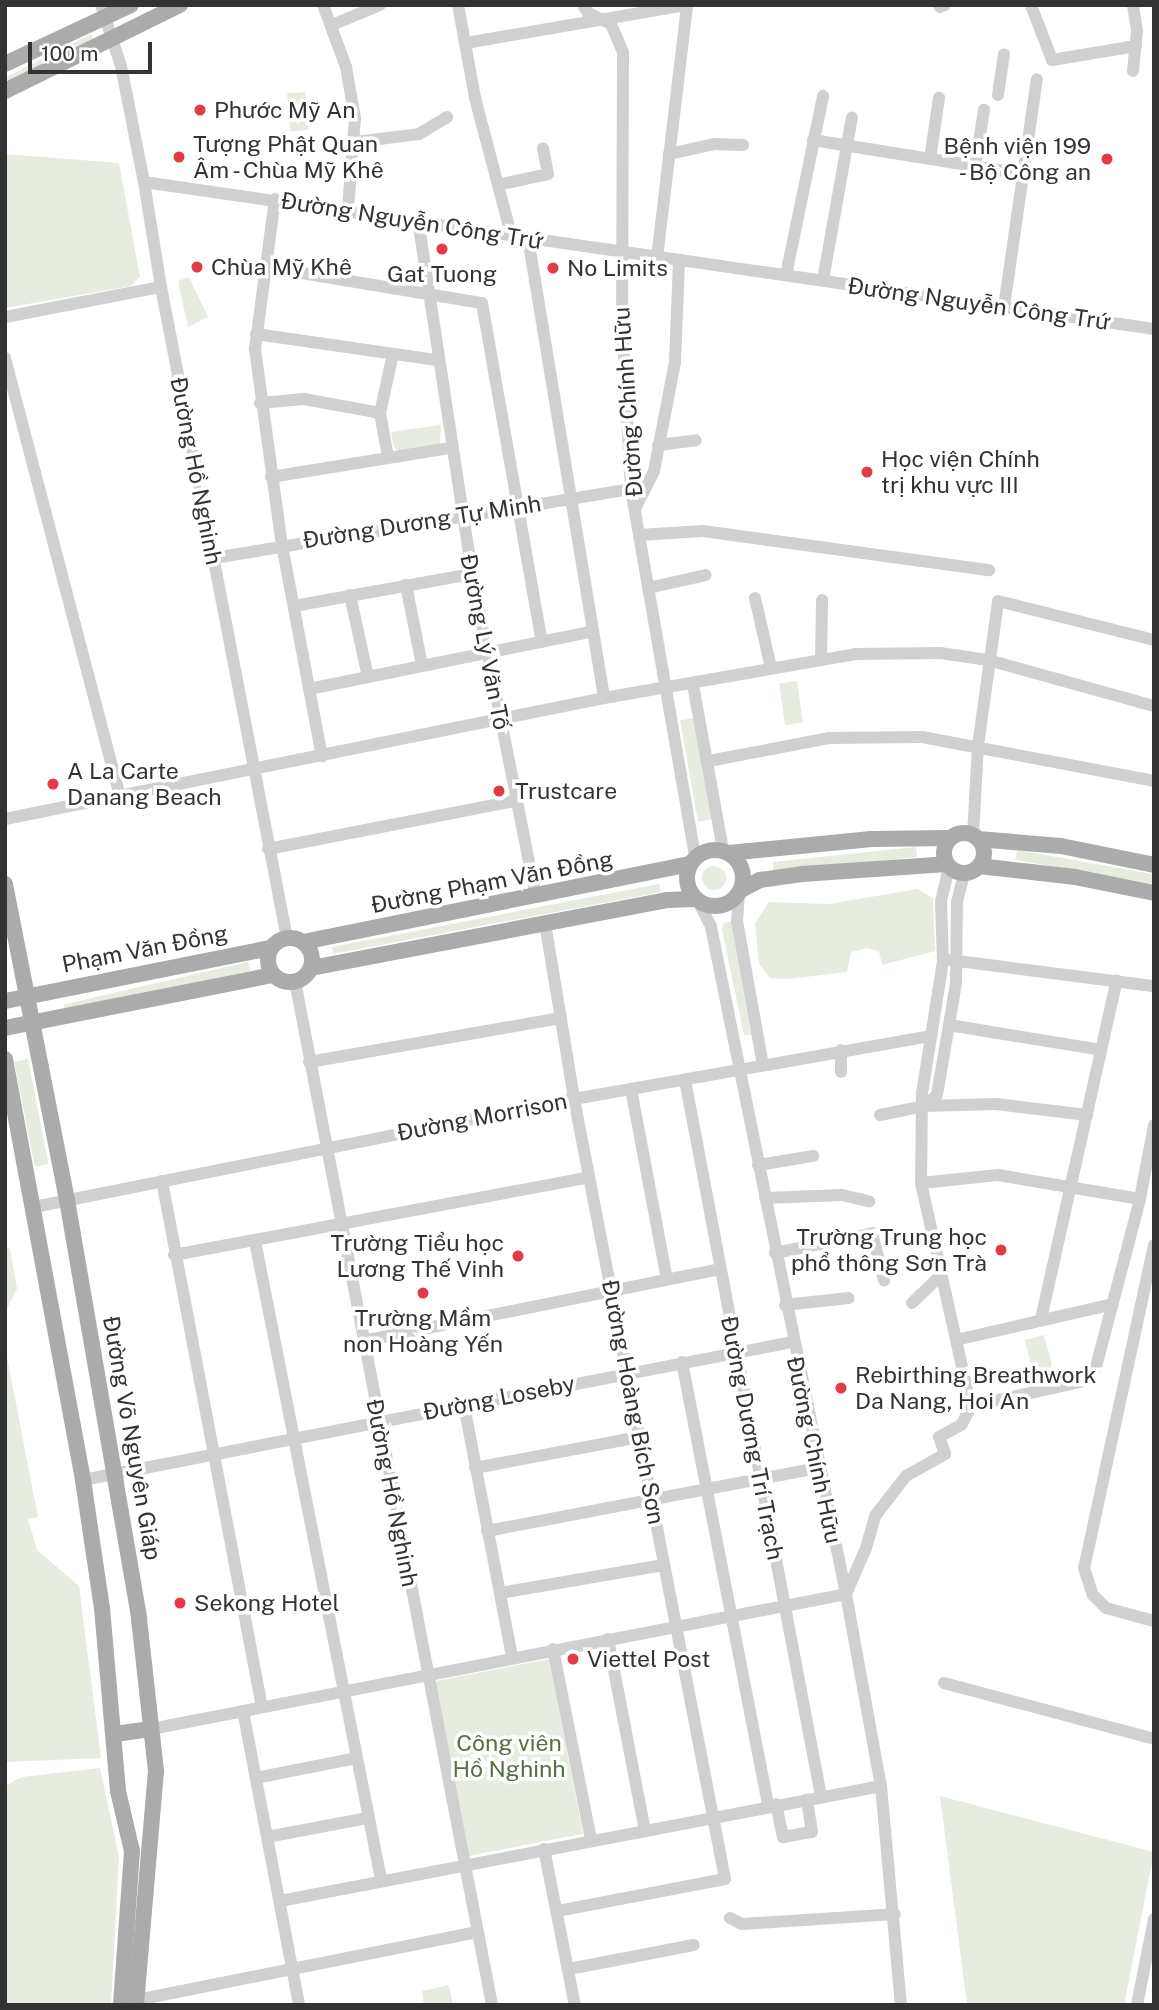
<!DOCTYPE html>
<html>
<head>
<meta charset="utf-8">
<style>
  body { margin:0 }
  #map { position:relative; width:1159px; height:2010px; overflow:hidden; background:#fff; font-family:"Public Sans",sans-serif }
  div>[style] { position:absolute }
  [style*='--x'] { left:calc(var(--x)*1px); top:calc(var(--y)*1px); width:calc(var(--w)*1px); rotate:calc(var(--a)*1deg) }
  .green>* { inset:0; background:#e6ecdf; transform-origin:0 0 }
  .round { border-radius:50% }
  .minor>* { height:12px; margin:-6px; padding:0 6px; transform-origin:6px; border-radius:6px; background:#d0d0d0 }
  .major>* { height:16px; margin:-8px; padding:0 8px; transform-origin:8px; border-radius:8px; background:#ababab }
  .major>.ring { margin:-8px; padding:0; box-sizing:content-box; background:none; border:16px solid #ababab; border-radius:50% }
  .dots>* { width:19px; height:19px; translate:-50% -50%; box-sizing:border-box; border:4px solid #fff; border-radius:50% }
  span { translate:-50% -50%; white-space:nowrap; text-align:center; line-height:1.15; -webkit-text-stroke:7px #fff; paint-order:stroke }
  .poi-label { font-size:23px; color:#333 }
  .left { translate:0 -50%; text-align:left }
  .right { translate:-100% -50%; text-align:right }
  .street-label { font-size:23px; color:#333 }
  .park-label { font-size:23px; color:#56703f }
  .frame { position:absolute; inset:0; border:7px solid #333; pointer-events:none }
  .scale { position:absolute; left:28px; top:42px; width:124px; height:32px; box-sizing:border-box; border:4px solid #333; border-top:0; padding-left:9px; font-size:21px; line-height:24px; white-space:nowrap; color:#333; -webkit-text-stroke:5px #fff; paint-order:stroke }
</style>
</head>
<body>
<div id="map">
  <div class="green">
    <i style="left:91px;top:34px;width:7px;height:95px;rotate:63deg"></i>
    <i style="left:305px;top:92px;width:38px;height:18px;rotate:85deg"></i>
    <i style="clip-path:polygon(5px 154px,119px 163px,140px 277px,131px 286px,5px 308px)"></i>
    <i style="clip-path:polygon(189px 277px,208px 317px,188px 327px,178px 281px)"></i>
    <i style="clip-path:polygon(441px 425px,440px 446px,400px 452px,394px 447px,391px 432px)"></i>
    <i style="left:797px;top:681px;width:42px;height:18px;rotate:82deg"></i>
    <i style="left:694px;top:718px;width:103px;height:14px;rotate:80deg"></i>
    <i style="left:916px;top:847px;width:10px;height:144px;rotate:84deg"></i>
    <i style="left:1017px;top:850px;width:139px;height:10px;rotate:10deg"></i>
    <i class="round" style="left:702px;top:866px;width:24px;height:24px"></i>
    <i style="clip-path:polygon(659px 884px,661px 892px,333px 954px,332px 947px)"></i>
    <i style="clip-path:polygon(917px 889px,933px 898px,935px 951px,882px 965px,879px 951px,867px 948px,851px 952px,847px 972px,788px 979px,770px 978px,759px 964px,755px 923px,769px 902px,830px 904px)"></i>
    <i style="clip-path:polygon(731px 921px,751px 1035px,744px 1035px,722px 930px,723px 924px)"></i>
    <i style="left:248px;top:962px;width:9px;height:189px;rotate:77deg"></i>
    <i style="left:28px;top:1059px;width:107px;height:14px;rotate:79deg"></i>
    <i style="clip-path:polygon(5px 1246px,10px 1249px,17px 1289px,5px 1313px)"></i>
    <i style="left:1044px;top:1335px;width:35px;height:20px;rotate:75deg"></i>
    <i style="clip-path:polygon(5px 1347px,38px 1517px,28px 1519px,37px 1550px,79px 1586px,101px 1758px,5px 1762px)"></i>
    <i style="left:549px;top:1659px;width:178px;height:116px;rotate:79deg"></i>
    <i style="clip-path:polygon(100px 1768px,119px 1857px,111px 2005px,5px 2005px,5px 1786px,22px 1777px)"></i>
    <i style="clip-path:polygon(940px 1796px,1154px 1852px,1124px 2005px,967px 2005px)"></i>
    <i style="clip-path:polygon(449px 1985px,453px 2005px,424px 2005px,422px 1991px)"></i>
  </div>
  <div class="minor">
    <i style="--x:101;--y:5;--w:64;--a:71.8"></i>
    <i style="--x:121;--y:66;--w:118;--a:78.8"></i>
    <i style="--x:144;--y:182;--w:106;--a:80.8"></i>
    <i style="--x:161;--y:287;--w:663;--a:79.05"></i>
    <i style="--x:323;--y:5;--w:66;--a:69.6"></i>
    <i style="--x:346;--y:67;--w:52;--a:80"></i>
    <i style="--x:355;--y:118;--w:92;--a:94.4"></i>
    <i style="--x:458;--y:5;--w:95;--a:79.6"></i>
    <i style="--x:475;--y:98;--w:141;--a:75.2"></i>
    <i style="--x:583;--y:5;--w:9;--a:58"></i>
    <i style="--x:588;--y:13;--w:25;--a:26"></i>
    <i style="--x:611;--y:24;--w:30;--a:67"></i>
    <i style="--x:623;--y:52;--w:267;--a:90.2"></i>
    <i style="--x:622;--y:319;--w:170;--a:87"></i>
    <i style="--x:631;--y:489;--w:374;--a:80.1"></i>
    <i style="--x:1031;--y:5;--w:59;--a:69.1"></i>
    <i style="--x:1052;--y:60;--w:85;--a:-9.5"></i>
    <i style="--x:1133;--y:5;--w:26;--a:81"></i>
    <i style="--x:1137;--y:31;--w:40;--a:95.7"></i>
    <i style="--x:940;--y:7;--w:5;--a:-22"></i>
    <i style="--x:332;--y:25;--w:52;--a:-22.6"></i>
    <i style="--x:466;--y:43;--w:223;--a:-9.8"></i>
    <i style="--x:998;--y:95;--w:41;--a:-81.7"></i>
    <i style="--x:813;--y:140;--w:213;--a:9.2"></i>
    <i style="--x:355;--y:142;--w:64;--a:-7.1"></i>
    <i style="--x:419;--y:134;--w:33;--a:-31"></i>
    <i style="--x:669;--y:154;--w:46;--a:-12.5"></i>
    <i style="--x:714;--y:144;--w:29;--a:2"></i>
    <i style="--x:930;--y:159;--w:62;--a:-81.6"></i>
    <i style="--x:975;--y:167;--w:58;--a:-81"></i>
    <i style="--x:144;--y:182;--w:1021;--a:8.28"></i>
    <i style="--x:501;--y:184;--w:48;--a:-12"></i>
    <i style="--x:548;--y:174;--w:26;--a:-101"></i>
    <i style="--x:275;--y:199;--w:151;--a:97.6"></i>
    <i style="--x:255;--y:349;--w:198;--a:82.2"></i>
    <i style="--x:282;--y:545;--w:215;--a:79.3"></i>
    <i style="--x:418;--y:220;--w:358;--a:81.3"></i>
    <i style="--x:472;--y:574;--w:329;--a:78.8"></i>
    <i style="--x:528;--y:238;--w:466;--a:80.6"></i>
    <i style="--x:657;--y:258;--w:255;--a:-83.2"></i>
    <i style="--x:266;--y:267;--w:219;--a:9.5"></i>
    <i style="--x:482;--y:303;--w:344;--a:80"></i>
    <i style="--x:786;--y:275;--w:183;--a:-78.3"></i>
    <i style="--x:823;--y:280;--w:165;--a:-79.9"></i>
    <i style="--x:1004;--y:307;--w:230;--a:-81.8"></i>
    <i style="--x:5;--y:317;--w:159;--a:-10.9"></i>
    <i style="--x:256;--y:334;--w:183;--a:8.2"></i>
    <i style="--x:5;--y:358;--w:452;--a:75.3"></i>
    <i style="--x:260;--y:403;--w:44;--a:-5.2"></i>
    <i style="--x:304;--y:399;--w:77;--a:10.4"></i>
    <i style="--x:658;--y:445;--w:38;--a:-7"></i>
    <i style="--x:388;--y:457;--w:45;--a:-100.3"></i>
    <i style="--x:380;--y:413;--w:60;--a:-77.6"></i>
    <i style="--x:271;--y:477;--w:182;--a:-9.2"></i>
    <i style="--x:635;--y:509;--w:42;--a:-63.4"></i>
    <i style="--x:654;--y:471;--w:111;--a:-79.1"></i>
    <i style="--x:675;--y:362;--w:101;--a:-87.7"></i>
    <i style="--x:639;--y:535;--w:64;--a:-3.6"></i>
    <i style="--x:703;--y:531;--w:289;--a:7.8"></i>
    <i style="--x:214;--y:558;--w:423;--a:-9.4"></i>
    <i style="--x:406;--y:585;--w:82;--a:78.7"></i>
    <i style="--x:648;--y:588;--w:59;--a:-12.6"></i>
    <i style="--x:350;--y:595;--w:84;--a:77.6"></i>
    <i style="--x:755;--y:598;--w:72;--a:77.1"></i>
    <i style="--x:294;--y:606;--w:181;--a:-10.2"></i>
    <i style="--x:821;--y:659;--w:59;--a:-89"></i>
    <i style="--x:693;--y:685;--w:168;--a:79.7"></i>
    <i style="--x:309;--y:689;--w:287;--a:-11.5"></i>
    <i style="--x:709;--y:761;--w:123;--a:-10.8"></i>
    <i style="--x:830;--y:738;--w:92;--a:-0.6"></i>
    <i style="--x:922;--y:737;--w:236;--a:10.7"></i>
    <i style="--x:5;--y:819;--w:611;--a:-11.42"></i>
    <i style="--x:604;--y:698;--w:255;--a:-9.9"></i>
    <i style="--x:855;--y:654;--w:85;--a:-0.7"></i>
    <i style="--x:940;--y:653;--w:49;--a:8.3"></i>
    <i style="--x:988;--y:660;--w:172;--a:15.5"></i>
    <i style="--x:973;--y:835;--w:89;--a:-86.8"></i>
    <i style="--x:978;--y:746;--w:146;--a:-82.1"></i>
    <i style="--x:998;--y:601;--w:161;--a:14"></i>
    <i style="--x:268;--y:849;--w:252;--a:-11"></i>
    <i style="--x:949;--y:867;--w:36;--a:103"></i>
    <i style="--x:941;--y:902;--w:59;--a:88.1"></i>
    <i style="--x:943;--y:961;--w:134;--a:99"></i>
    <i style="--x:922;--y:1093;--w:90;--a:90.6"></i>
    <i style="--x:921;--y:1183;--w:229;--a:77.4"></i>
    <i style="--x:739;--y:893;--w:28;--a:94"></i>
    <i style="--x:737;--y:921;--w:146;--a:79.8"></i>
    <i style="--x:698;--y:901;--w:29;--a:63"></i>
    <i style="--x:711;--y:927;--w:681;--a:78.56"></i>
    <i style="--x:846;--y:1594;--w:195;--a:79.7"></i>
    <i style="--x:881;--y:1786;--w:220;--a:84.8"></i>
    <i style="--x:545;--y:923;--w:178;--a:80.6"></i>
    <i style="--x:574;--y:1099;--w:794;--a:79.04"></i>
    <i style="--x:725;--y:1879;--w:171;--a:169.2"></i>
    <i style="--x:950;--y:960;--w:206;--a:7.3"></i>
    <i style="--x:295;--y:981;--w:1043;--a:79.11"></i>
    <i style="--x:949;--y:1025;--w:154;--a:9.3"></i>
    <i style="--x:841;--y:1050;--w:22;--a:90"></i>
    <i style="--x:309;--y:1062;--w:256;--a:-9.9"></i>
    <i style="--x:685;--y:1080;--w:729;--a:79.25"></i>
    <i style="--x:631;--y:1089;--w:193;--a:79.3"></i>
    <i style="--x:925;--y:1106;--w:16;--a:-43"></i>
    <i style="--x:937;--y:1095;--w:71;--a:-80.3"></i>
    <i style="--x:949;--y:1025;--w:43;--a:-80.5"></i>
    <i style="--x:956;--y:983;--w:81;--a:-89.3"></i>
    <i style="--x:957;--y:902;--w:30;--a:-76"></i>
    <i style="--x:880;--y:1115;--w:46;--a:-11.3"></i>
    <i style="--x:925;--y:1106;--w:71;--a:-1.6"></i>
    <i style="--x:996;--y:1104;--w:92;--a:6.9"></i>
    <i style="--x:758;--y:1165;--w:56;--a:-9.3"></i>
    <i style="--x:162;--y:1181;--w:535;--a:79.24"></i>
    <i style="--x:921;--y:1183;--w:77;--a:-5.9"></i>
    <i style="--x:998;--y:1175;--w:144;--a:9.6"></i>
    <i style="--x:765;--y:1198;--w:77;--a:-2.2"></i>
    <i style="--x:842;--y:1195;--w:28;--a:13"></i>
    <i style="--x:34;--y:1207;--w:551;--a:-11.31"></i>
    <i style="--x:574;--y:1099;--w:363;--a:-10"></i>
    <i style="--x:872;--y:1233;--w:49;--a:75.7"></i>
    <i style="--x:255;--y:1241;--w:650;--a:78.83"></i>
    <i style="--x:1154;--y:1245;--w:330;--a:102.2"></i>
    <i style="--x:1084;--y:1568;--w:28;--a:72"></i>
    <i style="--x:1093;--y:1595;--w:18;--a:45"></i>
    <i style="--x:1106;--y:1608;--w:50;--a:15.2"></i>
    <i style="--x:775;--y:1253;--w:101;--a:-11.4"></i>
    <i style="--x:174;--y:1255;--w:422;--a:-10.6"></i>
    <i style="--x:912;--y:1303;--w:40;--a:-44"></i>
    <i style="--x:785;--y:1305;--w:64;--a:-6.2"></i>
    <i style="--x:1041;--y:1319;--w:347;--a:-77.4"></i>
    <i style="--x:956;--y:1340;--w:161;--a:-12.9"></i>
    <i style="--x:363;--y:1341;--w:364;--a:-11.4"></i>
    <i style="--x:682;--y:1362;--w:452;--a:79"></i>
    <i style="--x:464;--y:1405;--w:257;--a:79.2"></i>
    <i style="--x:475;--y:1468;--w:167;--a:-10.7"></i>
    <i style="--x:83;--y:1480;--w:722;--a:-11.01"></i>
    <i style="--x:487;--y:1531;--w:336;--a:-10.8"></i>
    <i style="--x:500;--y:1593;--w:166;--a:-9.7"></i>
    <i style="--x:846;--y:1594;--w:50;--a:-66.5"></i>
    <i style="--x:866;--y:1548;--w:33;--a:-74"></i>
    <i style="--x:875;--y:1516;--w:51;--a:-52.2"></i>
    <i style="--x:906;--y:1476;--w:45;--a:-29.4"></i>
    <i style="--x:945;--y:1454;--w:18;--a:-109"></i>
    <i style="--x:939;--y:1437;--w:26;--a:-29"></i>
    <i style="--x:962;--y:1424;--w:20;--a:-63"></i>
    <i style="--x:971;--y:1406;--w:112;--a:-12.4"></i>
    <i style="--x:1080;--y:1382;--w:22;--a:-43"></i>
    <i style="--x:1096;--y:1367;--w:174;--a:-75.3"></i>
    <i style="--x:1140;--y:1199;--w:75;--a:-79.3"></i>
    <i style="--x:608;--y:1639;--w:196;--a:79.1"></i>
    <i style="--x:553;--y:1649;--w:195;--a:78.7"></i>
    <i style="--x:944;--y:1683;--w:217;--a:14.9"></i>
    <i style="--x:243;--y:1711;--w:299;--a:79.2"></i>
    <i style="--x:151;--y:1729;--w:708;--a:-10.99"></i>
    <i style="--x:256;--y:1778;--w:102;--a:-11.3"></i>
    <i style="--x:776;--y:1804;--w:34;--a:78"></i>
    <i style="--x:783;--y:1837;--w:29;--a:-10"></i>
    <i style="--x:812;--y:1832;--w:33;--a:-99"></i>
    <i style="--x:267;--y:1837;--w:103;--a:-10.7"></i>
    <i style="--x:544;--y:1849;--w:159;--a:78.8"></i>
    <i style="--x:280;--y:1901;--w:612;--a:-10.83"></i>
    <i style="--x:730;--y:1918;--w:13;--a:27"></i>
    <i style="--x:742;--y:1924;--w:153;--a:-3.7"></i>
    <i style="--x:569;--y:1969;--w:127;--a:-10.9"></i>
    <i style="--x:137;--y:2000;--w:347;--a:-11.3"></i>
    <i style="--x:1137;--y:2005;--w:88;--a:-78.8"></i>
  </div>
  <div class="major">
    <i style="--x:5;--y:64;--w:139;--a:-25.1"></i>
    <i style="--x:5;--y:91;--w:195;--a:-26.2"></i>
    <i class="ring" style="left:944px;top:833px;width:24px;height:24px"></i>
    <i style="--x:978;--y:839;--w:83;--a:4.8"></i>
    <i style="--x:1061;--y:846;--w:95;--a:11.5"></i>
    <i class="ring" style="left:687px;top:850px;width:40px;height:40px"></i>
    <i style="--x:729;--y:853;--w:143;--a:-5.6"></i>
    <i style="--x:871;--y:839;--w:80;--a:-0.7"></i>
    <i style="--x:979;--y:866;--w:97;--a:6.5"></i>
    <i style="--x:1075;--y:877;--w:81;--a:11.4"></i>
    <i style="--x:5;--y:884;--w:322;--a:78.9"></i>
    <i style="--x:67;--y:1200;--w:425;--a:80.2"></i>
    <i style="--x:139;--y:1619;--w:153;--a:83.6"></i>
    <i style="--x:156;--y:1771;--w:235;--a:94.9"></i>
    <i style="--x:741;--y:890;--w:21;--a:-28"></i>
    <i style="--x:760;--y:880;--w:42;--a:-8.1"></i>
    <i style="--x:802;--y:874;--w:145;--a:-3.9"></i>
    <i class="ring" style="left:268px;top:938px;width:28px;height:28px"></i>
    <i style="--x:303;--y:942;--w:394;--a:-11.4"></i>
    <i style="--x:311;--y:968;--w:362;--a:-10.8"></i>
    <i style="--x:667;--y:900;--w:28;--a:-2"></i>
    <i style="--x:5;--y:1001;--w:271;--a:-11.3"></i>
    <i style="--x:5;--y:1028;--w:273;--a:-11.2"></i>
    <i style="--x:5;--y:1059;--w:428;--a:79.5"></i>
    <i style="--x:83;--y:1480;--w:129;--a:81.6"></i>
    <i style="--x:102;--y:1608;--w:184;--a:85"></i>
    <i style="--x:118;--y:1791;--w:62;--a:76.9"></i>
    <i style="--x:132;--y:1851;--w:154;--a:94.1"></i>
    <i style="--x:115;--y:1734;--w:36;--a:-8"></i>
  </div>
  <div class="dots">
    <i style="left:200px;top:110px;background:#e63946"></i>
    <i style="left:179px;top:157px;background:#e63946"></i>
    <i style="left:1107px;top:159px;background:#e63946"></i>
    <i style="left:442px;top:249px;background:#e63946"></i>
    <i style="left:197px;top:267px;background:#e63946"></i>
    <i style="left:553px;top:268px;background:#e63946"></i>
    <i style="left:867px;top:472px;background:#e63946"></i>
    <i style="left:53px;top:784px;background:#e63946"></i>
    <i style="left:499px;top:791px;background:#e63946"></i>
    <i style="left:1001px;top:1250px;background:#e63946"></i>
    <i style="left:518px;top:1256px;background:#e63946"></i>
    <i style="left:423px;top:1293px;background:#e63946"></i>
    <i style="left:841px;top:1388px;background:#e63946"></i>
    <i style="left:180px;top:1603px;background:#e63946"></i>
    <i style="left:573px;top:1659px;background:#e63946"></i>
  </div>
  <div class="poi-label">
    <span class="left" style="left:214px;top:110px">Phước Mỹ An</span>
    <span class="left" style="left:193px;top:157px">Tượng Phật Quan<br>Âm - Chùa Mỹ Khê</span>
    <span class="right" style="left:1091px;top:159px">Bệnh viện 199<br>- Bộ Công an</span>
    <span class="left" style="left:211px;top:267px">Chùa Mỹ Khê</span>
    <span class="left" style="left:567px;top:268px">No Limits</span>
    <span style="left:442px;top:274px">Gat Tuong</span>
    <span class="left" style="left:881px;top:472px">Học viện Chính<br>trị khu vực III</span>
    <span class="left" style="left:67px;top:784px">A La Carte<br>Danang Beach</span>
    <span class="left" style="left:515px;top:791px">Trustcare</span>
    <span class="right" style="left:987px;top:1250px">Trường Trung học<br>phổ thông Sơn Trà</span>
    <span class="right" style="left:504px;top:1256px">Trường Tiểu học<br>Lương Thế Vinh</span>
    <span style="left:423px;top:1331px">Trường Mầm<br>non Hoàng Yến</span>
    <span class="left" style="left:855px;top:1388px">Rebirthing Breathwork<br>Da Nang, Hoi An</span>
    <span class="left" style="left:194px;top:1603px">Sekong Hotel</span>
    <span class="left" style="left:587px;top:1659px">Viettel Post</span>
  </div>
  <div class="street-label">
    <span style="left:412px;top:221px;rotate:9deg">Đường Nguyễn Công Trứ</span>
    <span style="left:979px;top:304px;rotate:8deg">Đường Nguyễn Công Trứ</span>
    <span style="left:628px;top:402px;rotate:-94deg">Đường Chính Hữu</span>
    <span style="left:196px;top:471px;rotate:79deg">Đường Hồ Nghinh</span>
    <span style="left:422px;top:522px;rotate:-9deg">Đường Dương Tự Minh</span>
    <span style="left:485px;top:642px;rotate:79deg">Đường Lý Văn Tố</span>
    <span style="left:492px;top:882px;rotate:-11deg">Đường Phạm Văn Đồng</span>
    <span style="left:145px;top:949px;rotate:-11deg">Phạm Văn Đồng</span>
    <span style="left:482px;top:1117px;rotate:-11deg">Đường Morrison</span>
    <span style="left:499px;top:1398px;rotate:-11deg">Đường Loseby</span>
    <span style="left:633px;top:1402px;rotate:79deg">Đường Hoàng Bích Sơn</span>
    <span style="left:132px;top:1438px;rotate:80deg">Đường Võ Nguyên Giáp</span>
    <span style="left:752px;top:1438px;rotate:79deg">Đường Dương Trí Trạch</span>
    <span style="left:814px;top:1450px;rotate:78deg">Đường Chính Hữu</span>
    <span style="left:392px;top:1493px;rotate:79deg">Đường Hồ Nghinh</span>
  </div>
  <div class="park-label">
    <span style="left:509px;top:1756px">Công viên<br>Hồ Nghinh</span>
  </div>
  <div class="frame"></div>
  <div class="scale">100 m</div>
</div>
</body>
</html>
